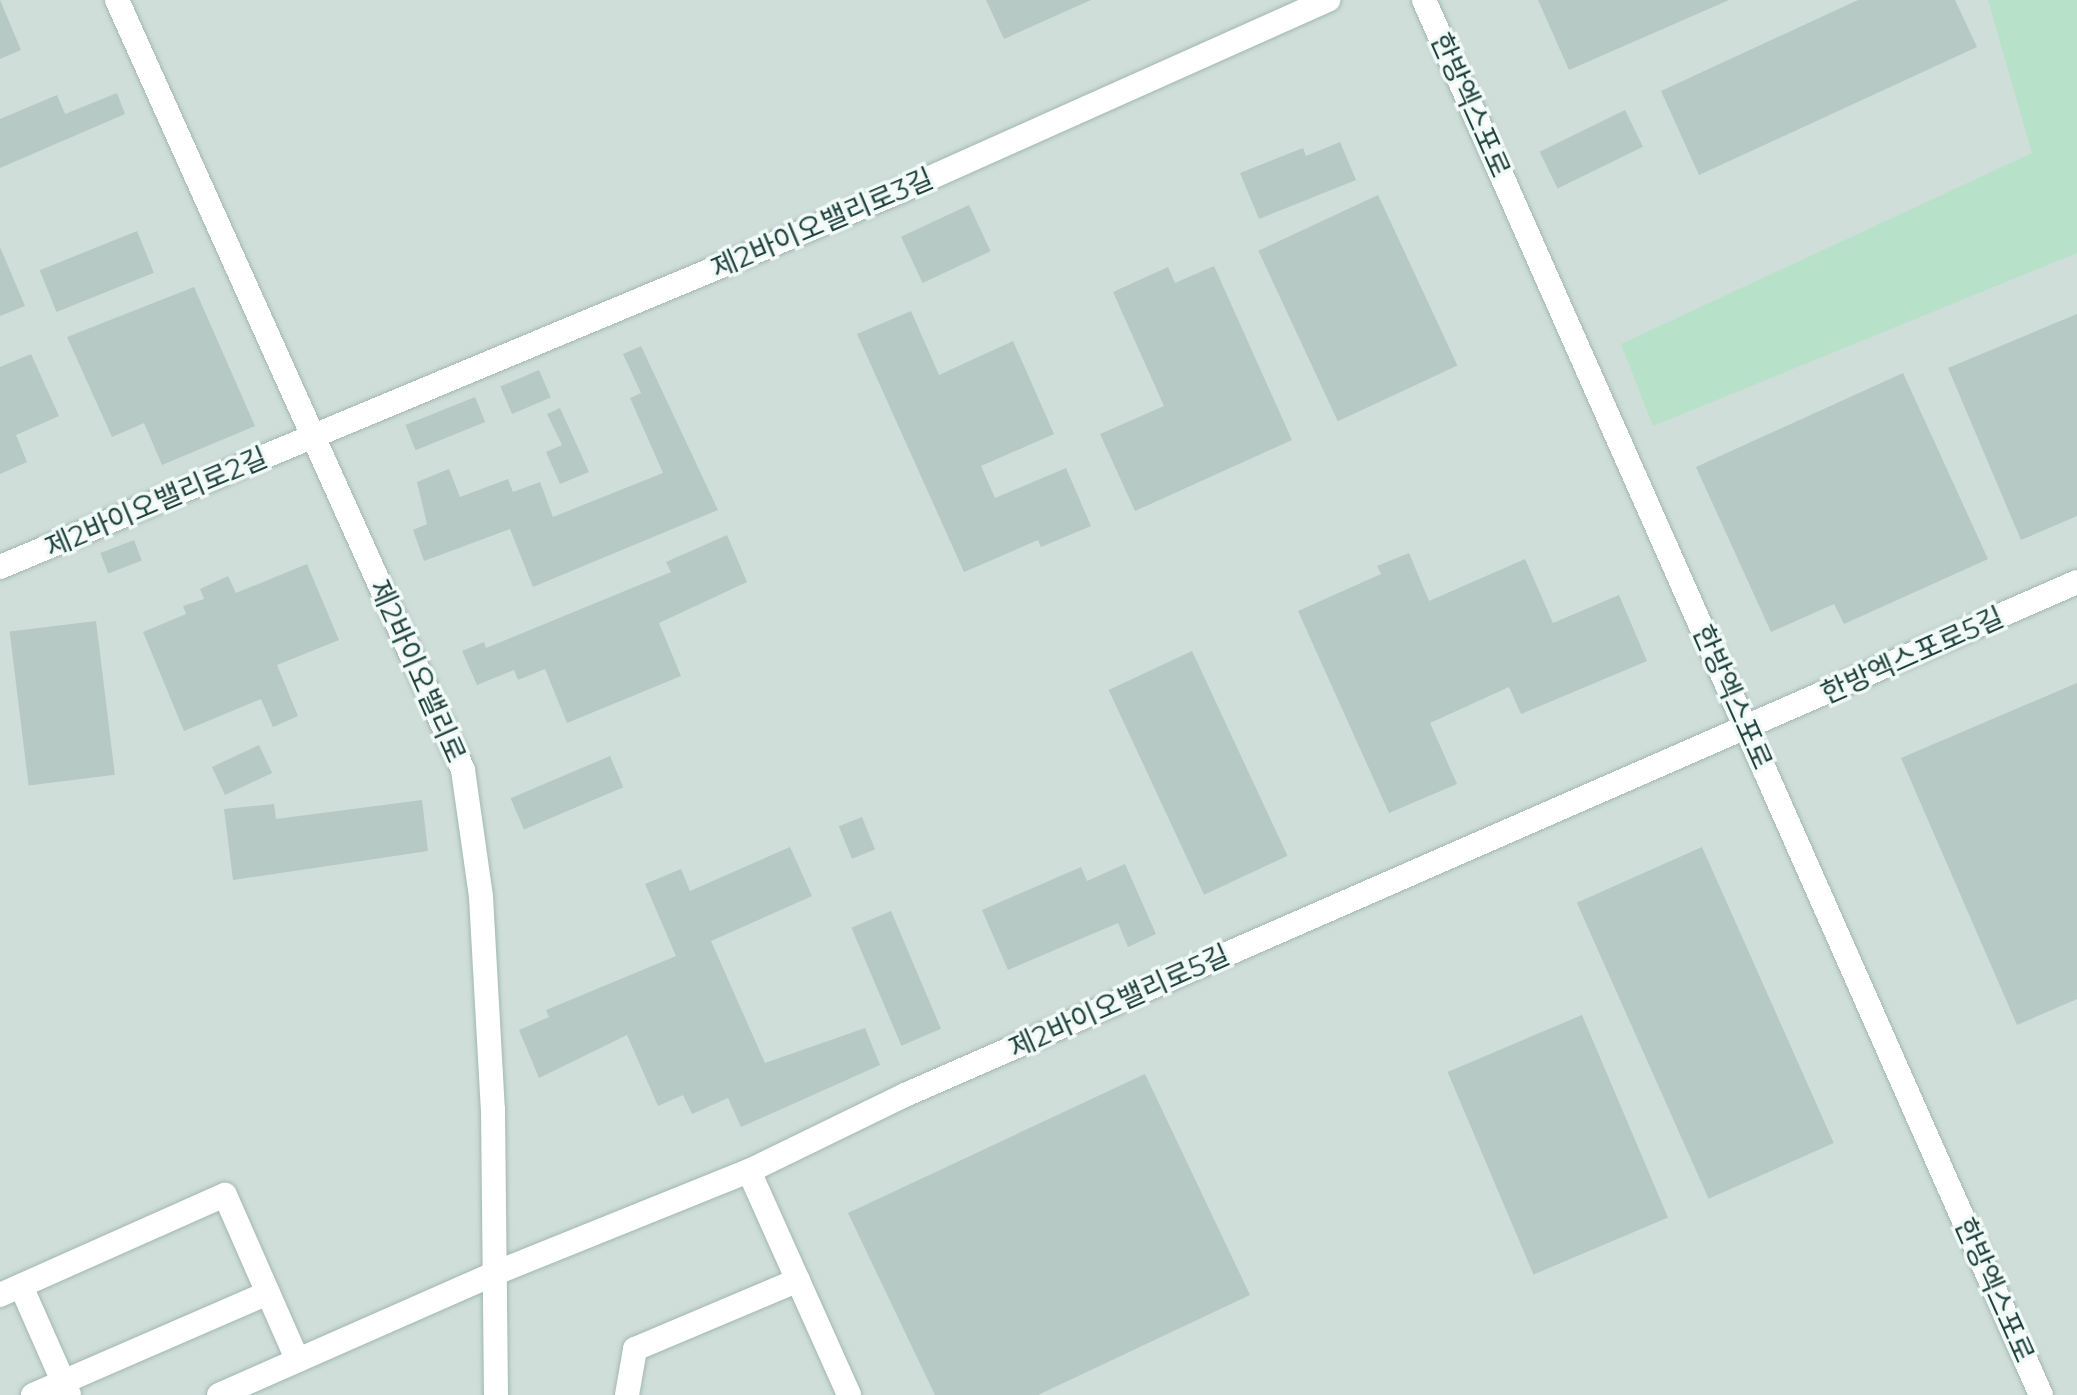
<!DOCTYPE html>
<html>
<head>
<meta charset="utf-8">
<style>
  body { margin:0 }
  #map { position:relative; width:2077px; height:1395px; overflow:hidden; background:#e1eeea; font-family:Montserrat,"Noto Sans KR",sans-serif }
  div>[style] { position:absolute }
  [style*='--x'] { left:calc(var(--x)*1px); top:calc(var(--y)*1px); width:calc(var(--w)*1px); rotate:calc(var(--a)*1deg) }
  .built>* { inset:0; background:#cfded9; transform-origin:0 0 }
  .green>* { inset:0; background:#b8e1c9 }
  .building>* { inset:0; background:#b6c9c4; transform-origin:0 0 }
  .roads { filter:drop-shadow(0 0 2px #a3b7b3) drop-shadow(0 0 2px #a3b7b3) }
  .minor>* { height:24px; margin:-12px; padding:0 12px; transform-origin:12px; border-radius:12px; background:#fff }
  span { translate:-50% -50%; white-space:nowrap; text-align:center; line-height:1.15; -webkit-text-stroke:7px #f2faf7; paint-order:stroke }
  .street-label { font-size:28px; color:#1f413d }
</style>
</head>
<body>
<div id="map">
  <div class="built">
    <i style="left:0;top:0;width:2077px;height:1395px"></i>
  </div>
  <div class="green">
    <i style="clip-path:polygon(1988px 0,2077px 0,2077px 253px,1653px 426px,1621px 344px,2032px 153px)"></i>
  </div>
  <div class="building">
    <i style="clip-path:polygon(0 0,21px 50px,0 59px)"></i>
    <i style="clip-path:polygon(986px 0,1091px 0,1004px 39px)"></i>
    <i style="clip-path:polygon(1538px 0,1729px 0,1569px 70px)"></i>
    <i style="clip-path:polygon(1858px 0,1955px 0,1977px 47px,1699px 175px,1661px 91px)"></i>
    <i style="clip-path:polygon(117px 93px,125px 114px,0 168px,0 119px,57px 95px,65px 114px)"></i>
    <i style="left:1625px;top:110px;width:41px;height:95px;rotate:64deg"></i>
    <i style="clip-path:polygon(1340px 142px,1356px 180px,1259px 219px,1240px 173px,1303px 148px,1306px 156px)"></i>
    <i style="left:1378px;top:195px;width:188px;height:132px;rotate:65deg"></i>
    <i style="left:969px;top:205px;width:51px;height:75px;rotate:65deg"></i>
    <i style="left:137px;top:231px;width:45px;height:105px;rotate:68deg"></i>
    <i style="clip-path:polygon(0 247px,25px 306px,0 316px)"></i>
    <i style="clip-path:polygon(1214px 266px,1292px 440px,1135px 511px,1100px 434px,1164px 406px,1113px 292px,1168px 267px,1175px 283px)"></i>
    <i style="clip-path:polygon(194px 287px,255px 426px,162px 465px,144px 423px,112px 437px,67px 337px)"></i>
    <i style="clip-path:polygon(911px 311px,939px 375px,1013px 341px,1054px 434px,981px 466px,995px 498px,1066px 468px,1091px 526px,1041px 547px,1038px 540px,964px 572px,857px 334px)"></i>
    <i style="clip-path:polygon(2077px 314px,2077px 516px,2021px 540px,1948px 368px)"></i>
    <i style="clip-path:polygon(641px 346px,718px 510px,533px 587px,510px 529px,424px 561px,413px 530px,427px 524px,417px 482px,449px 469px,460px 497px,508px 479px,513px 492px,540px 482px,553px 517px,663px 473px,630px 398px,641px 393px,623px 354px)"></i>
    <i style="clip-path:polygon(31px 354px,59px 416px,16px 435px,27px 462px,0 474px,0 367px)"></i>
    <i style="left:539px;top:370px;width:30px;height:42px;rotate:67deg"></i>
    <i style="clip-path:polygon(1903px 373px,1988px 559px,1844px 624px,1834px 604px,1771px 632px,1696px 467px)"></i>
    <i style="left:475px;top:397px;width:27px;height:75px;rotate:68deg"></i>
    <i style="clip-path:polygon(560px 408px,589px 472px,560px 484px,546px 452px,562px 445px,547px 414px)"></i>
    <i style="clip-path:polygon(727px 535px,747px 582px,659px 623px,681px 676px,567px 723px,545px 669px,518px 680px,514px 670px,477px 685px,462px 651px,484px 642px,486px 648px,671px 572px,666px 562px)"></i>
    <i style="left:134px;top:540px;width:22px;height:36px;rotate:69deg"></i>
    <i style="clip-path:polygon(1409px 553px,1429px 601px,1525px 559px,1553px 623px,1619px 595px,1647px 661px,1521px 714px,1509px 687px,1430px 723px,1457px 784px,1389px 813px,1298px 611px,1381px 574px,1377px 566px)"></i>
    <i style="clip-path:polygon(307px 564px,339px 640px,277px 665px,298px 716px,273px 727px,261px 699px,184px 731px,143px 632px,186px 614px,183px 606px,204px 599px,200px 589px,228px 576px,236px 593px)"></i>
    <i style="left:96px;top:621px;width:155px;height:87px;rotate:83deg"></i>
    <i style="left:1192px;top:651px;width:226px;height:92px;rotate:65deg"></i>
    <i style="clip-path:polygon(2077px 683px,2077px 999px,2017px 1025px,1901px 758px)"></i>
    <i style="left:259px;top:745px;width:31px;height:52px;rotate:65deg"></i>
    <i style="left:610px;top:756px;width:34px;height:108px;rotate:67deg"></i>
    <i style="clip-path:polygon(422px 800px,428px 851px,233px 880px,224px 809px,274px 804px,276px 819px)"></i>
    <i style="left:862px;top:817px;width:35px;height:25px;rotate:68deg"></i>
    <i style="clip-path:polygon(790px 847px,812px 896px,711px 941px,765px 1063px,865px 1028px,880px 1065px,741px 1127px,728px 1098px,692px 1114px,683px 1095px,658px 1106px,627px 1035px,539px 1078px,519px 1030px,549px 1017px,546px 1010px,676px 956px,645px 884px,681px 869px,690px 891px)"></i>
    <i style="left:1702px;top:847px;width:324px;height:137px;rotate:66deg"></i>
    <i style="clip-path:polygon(1125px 864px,1156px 934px,1128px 947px,1118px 923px,1008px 970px,982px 910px,1081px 867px,1087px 881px)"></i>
    <i style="left:891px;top:911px;width:128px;height:43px;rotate:67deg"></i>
    <i style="left:1582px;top:1015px;width:220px;height:146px;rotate:67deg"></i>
    <i style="clip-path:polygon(1145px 1074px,1250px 1295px,1038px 1395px,935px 1395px,848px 1213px)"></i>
  </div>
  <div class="roads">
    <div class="minor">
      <i style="--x:117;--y:0;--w:844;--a:65.8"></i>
      <i style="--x:463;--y:770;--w:128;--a:81.9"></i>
      <i style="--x:481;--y:897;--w:212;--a:86.8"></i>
      <i style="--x:493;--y:1109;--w:286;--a:89.4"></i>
      <i style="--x:1424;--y:0;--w:1525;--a:66.14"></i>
      <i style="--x:0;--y:567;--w:979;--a:-22.66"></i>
      <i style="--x:903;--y:190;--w:466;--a:-24.1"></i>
      <i style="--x:749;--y:1171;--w:245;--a:65.9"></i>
      <i style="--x:21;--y:1286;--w:119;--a:66.2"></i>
      <i style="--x:0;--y:1295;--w:246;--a:-24"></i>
      <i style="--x:225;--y:1195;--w:179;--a:66.3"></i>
      <i style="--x:33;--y:1395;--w:256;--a:-23.5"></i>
      <i style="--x:219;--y:1395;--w:297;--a:-23.8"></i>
      <i style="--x:491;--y:1275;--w:278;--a:-22"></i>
      <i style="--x:749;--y:1171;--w:174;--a:-26"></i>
      <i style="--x:905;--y:1095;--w:1279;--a:-23.64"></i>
      <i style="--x:627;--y:1395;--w:47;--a:-80.1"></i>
      <i style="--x:635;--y:1349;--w:177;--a:-22.9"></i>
    </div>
  </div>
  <div class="street-label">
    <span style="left:1471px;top:105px;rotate:66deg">한방엑스포로</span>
    <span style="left:822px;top:223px;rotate:-23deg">제2바이오밸리로3길</span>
    <span style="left:156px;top:502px;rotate:-23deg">제2바이오밸리로2길</span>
    <span style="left:1912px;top:655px;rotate:-24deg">한방엑스포로5길</span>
    <span style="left:418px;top:671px;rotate:66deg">제2바이오밸리로</span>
    <span style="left:1733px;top:697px;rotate:66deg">한방엑스포로</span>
    <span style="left:1119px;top:1001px;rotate:-24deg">제2바이오밸리로5길</span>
    <span style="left:1995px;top:1290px;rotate:66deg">한방엑스포로</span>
  </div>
</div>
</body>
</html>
